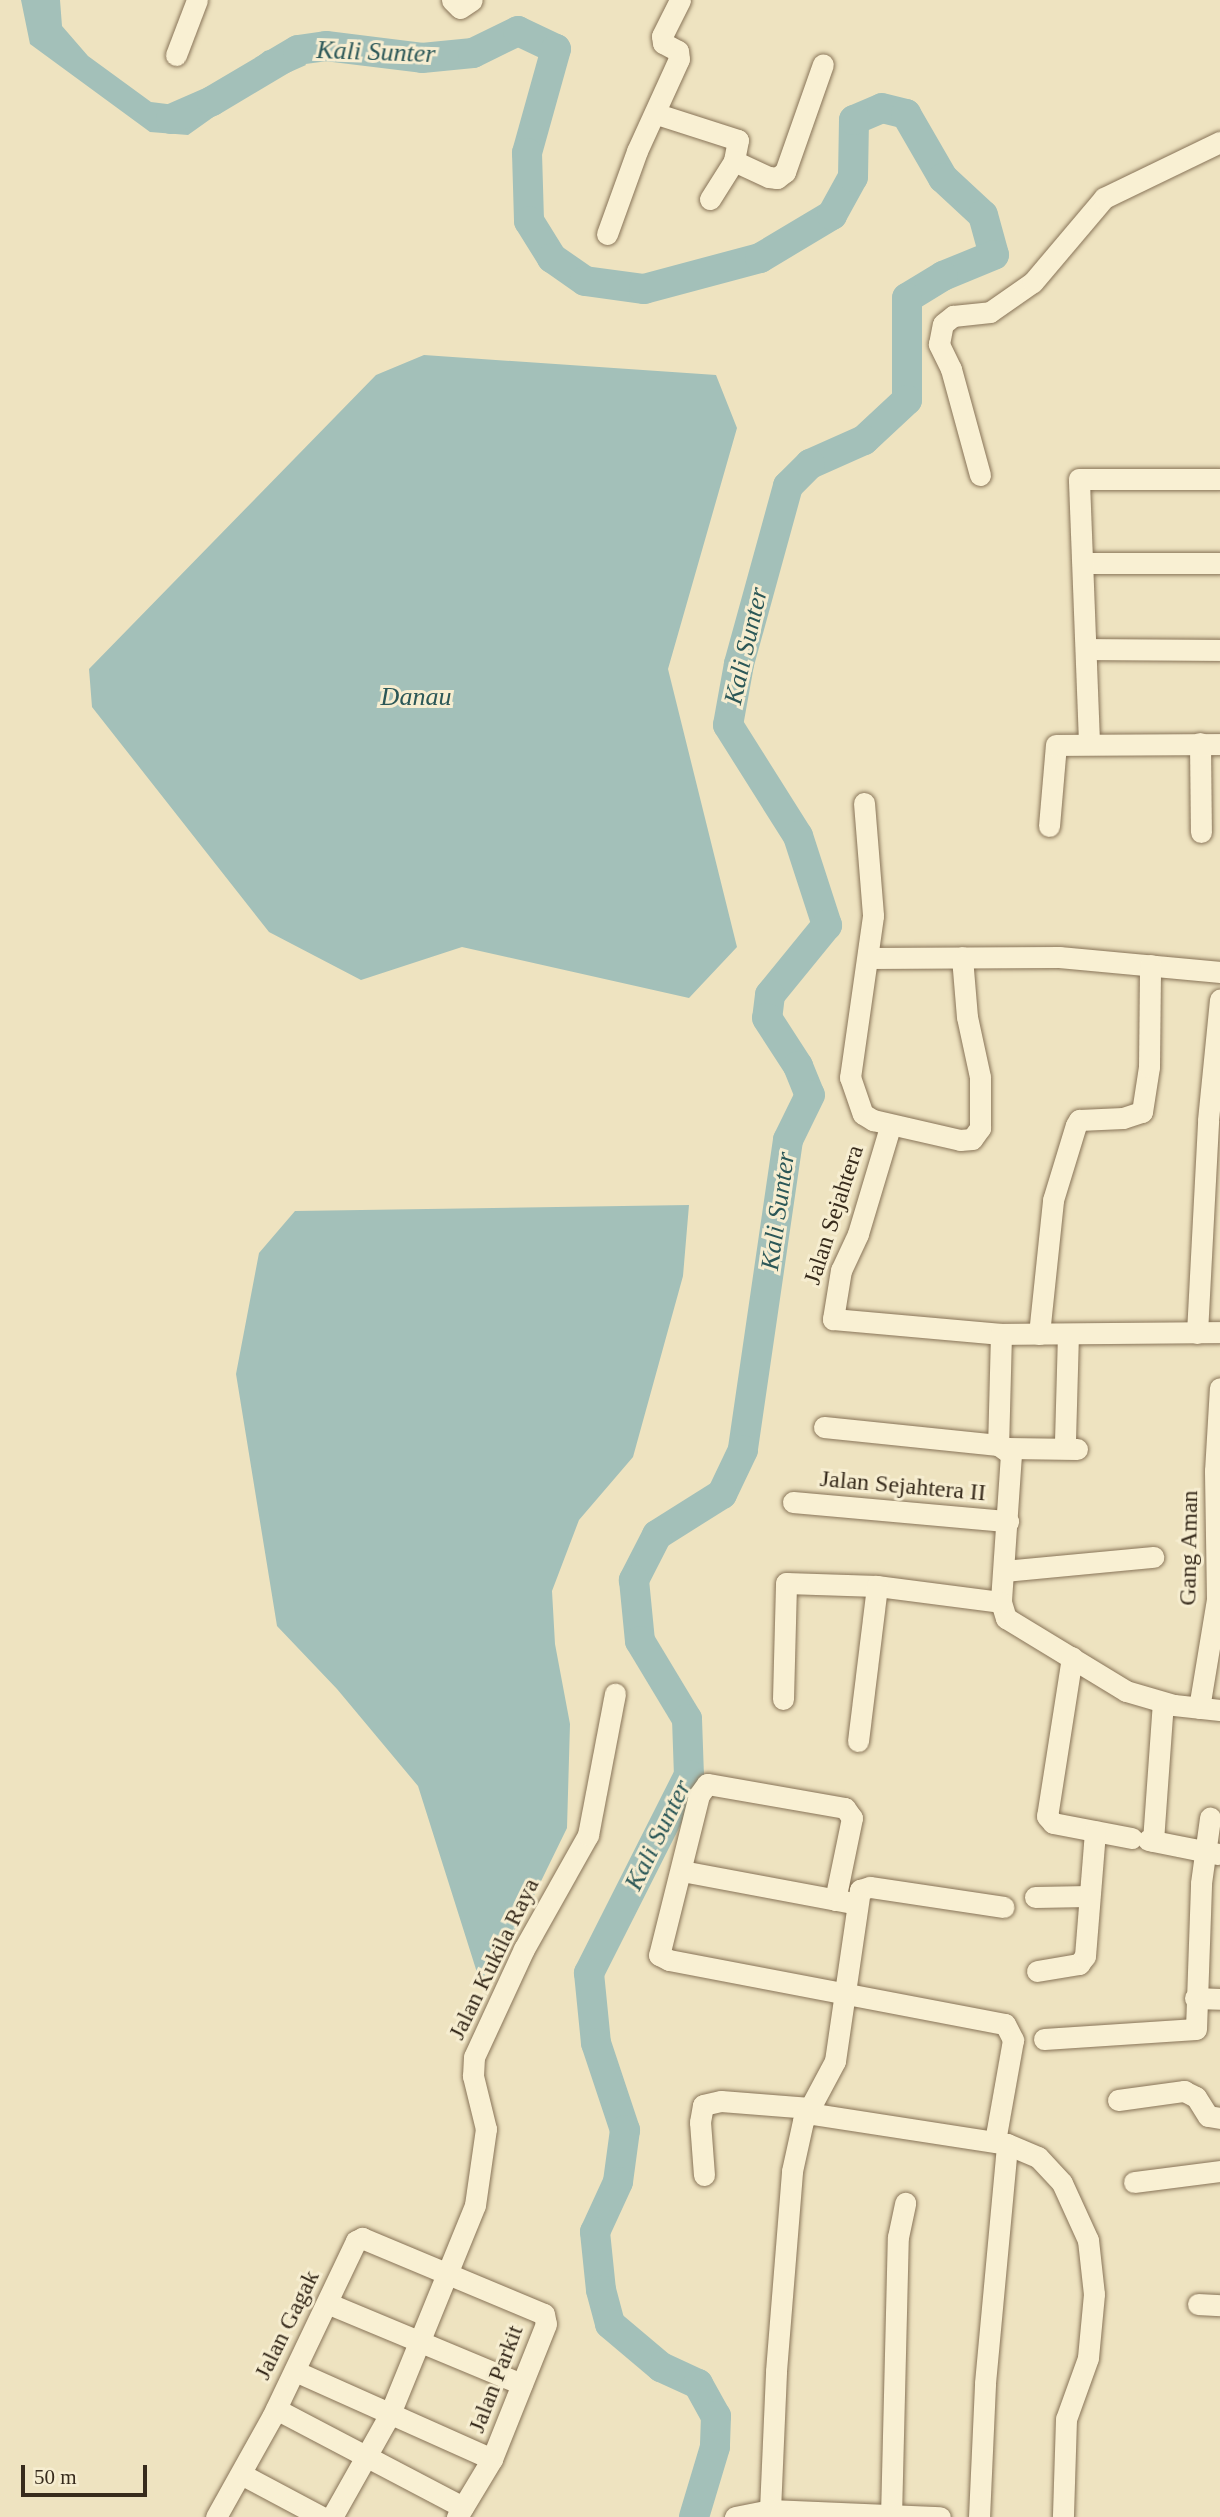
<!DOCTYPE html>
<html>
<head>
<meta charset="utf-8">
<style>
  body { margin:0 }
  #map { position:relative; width:1220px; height:2517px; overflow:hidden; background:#eee3c0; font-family:"Times New Roman",serif }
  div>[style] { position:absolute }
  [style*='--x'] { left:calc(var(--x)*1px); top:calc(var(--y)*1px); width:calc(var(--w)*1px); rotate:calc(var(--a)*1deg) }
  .water>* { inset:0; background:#a3c0b9 }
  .river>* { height:30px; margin:-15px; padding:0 15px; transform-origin:15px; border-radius:15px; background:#a3c0b9 }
  .roads { filter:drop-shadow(0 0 2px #887458) drop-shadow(0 0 2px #887458) }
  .minor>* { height:21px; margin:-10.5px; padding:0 10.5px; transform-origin:10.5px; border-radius:10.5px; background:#f9f0d3 }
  span { translate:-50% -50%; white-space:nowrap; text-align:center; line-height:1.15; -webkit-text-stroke:6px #f6edd0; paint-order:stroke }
  .street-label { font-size:24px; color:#372b1c }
  .water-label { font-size:26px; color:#2b5757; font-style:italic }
  .scale { position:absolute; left:21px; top:2465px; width:126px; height:32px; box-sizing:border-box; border:4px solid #372b1c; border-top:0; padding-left:9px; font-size:21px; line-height:24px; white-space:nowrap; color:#372b1c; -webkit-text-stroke:5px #f6edd0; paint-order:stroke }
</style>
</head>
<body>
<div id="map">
  <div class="water">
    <i style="clip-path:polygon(21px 0,60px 0,62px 26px,88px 56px,151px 102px,175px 105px,223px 84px,265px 51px,317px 37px,361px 48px,298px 50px,306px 65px,254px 88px,188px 135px,150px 132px,30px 44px)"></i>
    <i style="clip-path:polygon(424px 355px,716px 375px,737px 428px,668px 669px,737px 947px,689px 998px,462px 947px,361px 980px,269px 932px,92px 707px,89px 669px,376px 375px)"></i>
    <i style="clip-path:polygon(689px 1205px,683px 1276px,633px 1457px,579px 1520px,552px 1591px,555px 1644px,570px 1724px,567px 1828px,525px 1914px,480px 1982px,418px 1786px,337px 1689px,277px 1626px,236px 1374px,259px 1253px,295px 1211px)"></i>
  </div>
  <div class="river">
    <i style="--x:171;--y:119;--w:45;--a:-23.7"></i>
    <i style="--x:212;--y:101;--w:100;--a:-30.7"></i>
    <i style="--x:298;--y:50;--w:28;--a:-8"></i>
    <i style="--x:326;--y:46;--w:97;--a:7.1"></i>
    <i style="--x:422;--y:58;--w:51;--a:-5.6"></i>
    <i style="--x:473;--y:53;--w:50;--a:-26.1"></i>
    <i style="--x:518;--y:31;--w:42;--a:25.3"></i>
    <i style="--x:556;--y:49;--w:108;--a:105.6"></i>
    <i style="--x:527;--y:153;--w:68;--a:88.3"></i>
    <i style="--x:529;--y:221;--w:44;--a:58.1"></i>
    <i style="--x:552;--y:258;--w:40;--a:34.9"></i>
    <i style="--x:585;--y:281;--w:60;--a:7.7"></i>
    <i style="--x:644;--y:289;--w:120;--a:-15"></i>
    <i style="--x:760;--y:258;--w:84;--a:-30.8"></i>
    <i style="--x:832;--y:215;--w:43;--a:-61.1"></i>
    <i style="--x:853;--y:177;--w:57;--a:-89"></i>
    <i style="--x:854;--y:120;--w:30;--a:-23"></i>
    <i style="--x:882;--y:108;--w:25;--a:14"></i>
    <i style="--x:906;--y:114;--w:74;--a:60"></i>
    <i style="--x:943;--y:178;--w:54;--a:42.8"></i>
    <i style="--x:983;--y:215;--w:41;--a:74.6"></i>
    <i style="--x:994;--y:255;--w:55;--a:157.6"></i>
    <i style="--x:943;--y:276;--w:42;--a:148.6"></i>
    <i style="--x:907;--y:298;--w:102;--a:90"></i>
    <i style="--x:907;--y:400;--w:59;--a:137.1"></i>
    <i style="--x:864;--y:440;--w:59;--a:156"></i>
    <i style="--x:810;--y:464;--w:31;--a:135"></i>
    <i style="--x:788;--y:486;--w:185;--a:105.4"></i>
    <i style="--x:739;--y:664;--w:62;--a:100.2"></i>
    <i style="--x:728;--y:725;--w:131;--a:57.8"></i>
    <i style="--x:798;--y:836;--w:94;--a:72"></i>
    <i style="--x:827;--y:925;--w:90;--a:129.2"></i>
    <i style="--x:770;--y:995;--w:23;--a:97"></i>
    <i style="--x:767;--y:1018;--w:57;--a:57.1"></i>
    <i style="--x:798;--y:1066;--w:31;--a:68"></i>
    <i style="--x:810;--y:1095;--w:50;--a:116.1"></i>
    <i style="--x:788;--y:1140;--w:313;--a:98.3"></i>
    <i style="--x:743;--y:1450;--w:49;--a:115.5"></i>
    <i style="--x:722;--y:1494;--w:77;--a:147.8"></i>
    <i style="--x:657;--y:1535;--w:51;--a:117.1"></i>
    <i style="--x:634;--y:1580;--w:61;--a:84.4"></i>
    <i style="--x:640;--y:1641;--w:91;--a:58.9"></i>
    <i style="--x:687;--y:1719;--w:56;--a:88"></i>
    <i style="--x:689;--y:1775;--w:222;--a:116.8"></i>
    <i style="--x:589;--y:1973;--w:70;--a:84.3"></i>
    <i style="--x:596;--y:2043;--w:92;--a:71.6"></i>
    <i style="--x:625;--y:2130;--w:52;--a:97.7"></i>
    <i style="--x:618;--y:2182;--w:55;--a:114.7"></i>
    <i style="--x:595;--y:2232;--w:58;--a:84.1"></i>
    <i style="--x:601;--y:2290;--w:35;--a:75"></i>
    <i style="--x:610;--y:2324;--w:67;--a:40.1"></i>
    <i style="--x:661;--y:2367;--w:41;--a:24.7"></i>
    <i style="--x:698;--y:2384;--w:37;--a:61"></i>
    <i style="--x:716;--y:2416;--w:31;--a:92"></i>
    <i style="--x:715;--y:2447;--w:73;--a:106.7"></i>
  </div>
  <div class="roads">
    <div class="minor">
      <i style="--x:452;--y:0;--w:11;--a:45"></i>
      <i style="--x:460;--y:8;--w:14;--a:-34"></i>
      <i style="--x:176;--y:55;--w:59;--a:-69.1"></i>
      <i style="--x:657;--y:114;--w:85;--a:17.8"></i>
      <i style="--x:738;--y:140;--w:21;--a:101"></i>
      <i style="--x:734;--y:161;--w:45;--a:122.3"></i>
      <i style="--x:734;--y:161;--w:38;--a:25"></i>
      <i style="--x:769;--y:177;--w:8;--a:7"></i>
      <i style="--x:777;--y:178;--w:10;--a:-37"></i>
      <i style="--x:785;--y:172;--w:114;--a:-70.6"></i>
      <i style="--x:607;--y:234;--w:88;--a:-70.1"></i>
      <i style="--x:637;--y:151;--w:101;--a:-65.5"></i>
      <i style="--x:679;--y:59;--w:8;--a:-97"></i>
      <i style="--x:678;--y:51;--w:17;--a:-152"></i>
      <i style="--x:663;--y:43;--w:7;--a:-98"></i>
      <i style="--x:662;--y:36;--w:40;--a:-63.4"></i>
      <i style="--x:980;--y:475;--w:110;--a:-105.3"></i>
      <i style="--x:951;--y:369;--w:28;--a:-116"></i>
      <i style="--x:939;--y:344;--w:20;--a:-79"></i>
      <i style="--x:943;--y:324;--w:13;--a:-39"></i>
      <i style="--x:953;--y:316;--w:37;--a:-6"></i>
      <i style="--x:990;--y:312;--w:52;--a:-34.9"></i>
      <i style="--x:1033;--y:282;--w:110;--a:-49.8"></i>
      <i style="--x:1104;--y:198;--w:129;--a:-25.8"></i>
      <i style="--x:1085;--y:563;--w:135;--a:0"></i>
      <i style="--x:1089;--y:649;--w:131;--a:0.4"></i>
      <i style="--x:1089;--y:742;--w:263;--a:-92.2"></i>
      <i style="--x:1079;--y:479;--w:141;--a:0"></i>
      <i style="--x:1200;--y:743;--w:89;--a:89.4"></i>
      <i style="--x:864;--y:803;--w:113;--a:85.4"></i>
      <i style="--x:873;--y:916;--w:163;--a:98.1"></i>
      <i style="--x:850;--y:1077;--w:39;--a:71"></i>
      <i style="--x:863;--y:1114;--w:12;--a:31"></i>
      <i style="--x:873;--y:1120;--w:89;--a:12.9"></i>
      <i style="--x:960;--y:1140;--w:12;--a:-5"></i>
      <i style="--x:972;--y:1139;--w:14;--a:-54"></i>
      <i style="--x:980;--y:1128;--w:51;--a:-90"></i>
      <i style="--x:980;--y:1077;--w:61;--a:-102.2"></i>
      <i style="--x:967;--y:1017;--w:60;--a:-94.8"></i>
      <i style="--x:1049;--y:826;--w:81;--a:-85.1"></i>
      <i style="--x:1056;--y:745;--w:164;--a:-0.3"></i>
      <i style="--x:868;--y:958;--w:191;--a:-0.3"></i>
      <i style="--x:1059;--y:957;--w:162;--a:5.3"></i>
      <i style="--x:890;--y:1127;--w:112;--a:106.7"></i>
      <i style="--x:858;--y:1234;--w:40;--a:115"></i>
      <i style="--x:841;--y:1270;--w:50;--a:99.3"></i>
      <i style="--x:833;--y:1319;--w:169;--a:5.1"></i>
      <i style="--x:1001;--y:1334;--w:219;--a:-0.5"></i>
      <i style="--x:1197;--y:1333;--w:213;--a:-87"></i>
      <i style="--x:1208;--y:1120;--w:121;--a:-84.3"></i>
      <i style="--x:1001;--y:1334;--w:111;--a:91.5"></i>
      <i style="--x:998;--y:1445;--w:16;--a:35"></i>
      <i style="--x:1011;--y:1454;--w:148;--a:93.9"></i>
      <i style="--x:1001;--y:1602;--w:17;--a:73"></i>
      <i style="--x:1006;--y:1618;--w:140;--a:31.3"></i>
      <i style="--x:1126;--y:1691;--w:50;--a:16.3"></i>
      <i style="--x:1174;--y:1705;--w:46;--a:6.2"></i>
      <i style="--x:1039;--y:1334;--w:135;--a:-84"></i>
      <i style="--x:1053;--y:1200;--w:78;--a:-73"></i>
      <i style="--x:1076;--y:1125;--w:6;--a:-59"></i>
      <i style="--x:1079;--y:1120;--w:44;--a:-2.6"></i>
      <i style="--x:1123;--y:1118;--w:20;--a:-18"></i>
      <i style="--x:1142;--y:1112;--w:46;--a:-81.2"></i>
      <i style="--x:1149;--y:1067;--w:102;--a:-89.4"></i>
      <i style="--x:824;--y:1427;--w:175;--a:5.9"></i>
      <i style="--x:1065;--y:1441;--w:107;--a:-88.4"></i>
      <i style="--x:1008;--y:1448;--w:69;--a:0.8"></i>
      <i style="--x:793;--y:1502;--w:216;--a:5.1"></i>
      <i style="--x:1004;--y:1571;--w:150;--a:-5.4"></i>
      <i style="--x:1072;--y:1657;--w:161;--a:98.9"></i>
      <i style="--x:1047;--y:1816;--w:9;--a:49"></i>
      <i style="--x:1053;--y:1823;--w:80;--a:10.8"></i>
      <i style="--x:783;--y:1699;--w:116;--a:-88.5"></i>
      <i style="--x:786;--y:1583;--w:91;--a:1.9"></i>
      <i style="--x:877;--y:1586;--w:125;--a:7.4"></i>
      <i style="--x:1199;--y:1708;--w:110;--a:-80.6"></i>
      <i style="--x:1217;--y:1599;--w:128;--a:-90.9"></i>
      <i style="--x:1215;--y:1471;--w:83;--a:-86.6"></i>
      <i style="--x:858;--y:1741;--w:156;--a:-83"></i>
      <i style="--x:1148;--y:1840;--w:71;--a:11.3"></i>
      <i style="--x:1153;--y:1841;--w:138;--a:-85.9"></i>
      <i style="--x:682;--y:1871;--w:168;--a:10.6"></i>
      <i style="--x:1035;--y:1897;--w:54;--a:-1.1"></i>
      <i style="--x:835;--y:1900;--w:84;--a:-78.3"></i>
      <i style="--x:852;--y:1818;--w:12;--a:-125"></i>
      <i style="--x:845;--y:1808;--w:140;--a:-170.1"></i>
      <i style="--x:707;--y:1784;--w:14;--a:126"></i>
      <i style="--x:699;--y:1795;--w:165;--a:104"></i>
      <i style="--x:659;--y:1955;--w:11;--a:27"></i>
      <i style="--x:669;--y:1960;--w:342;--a:10.8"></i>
      <i style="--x:1005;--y:2024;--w:18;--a:63"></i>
      <i style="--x:1013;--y:2040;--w:103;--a:100.1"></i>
      <i style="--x:1037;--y:1971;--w:43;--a:-9.5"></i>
      <i style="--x:1079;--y:1964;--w:10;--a:-53"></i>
      <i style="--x:1085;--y:1956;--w:125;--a:-85.4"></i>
      <i style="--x:1195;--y:1998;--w:25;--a:2"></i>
      <i style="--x:1044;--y:2039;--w:152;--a:-3.8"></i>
      <i style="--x:1196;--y:2029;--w:146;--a:-88"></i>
      <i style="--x:1201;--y:1883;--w:66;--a:-82.1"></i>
      <i style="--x:1118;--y:2100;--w:67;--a:-7.8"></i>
      <i style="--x:1184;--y:2091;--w:13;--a:27"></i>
      <i style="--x:1196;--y:2097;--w:22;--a:58"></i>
      <i style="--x:1208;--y:2116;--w:12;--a:9"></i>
      <i style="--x:807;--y:2113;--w:202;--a:8.8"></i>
      <i style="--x:1007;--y:2144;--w:34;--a:23"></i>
      <i style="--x:1038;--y:2157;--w:35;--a:47"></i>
      <i style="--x:1062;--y:2183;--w:63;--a:65.5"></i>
      <i style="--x:1088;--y:2240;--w:54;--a:83.7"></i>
      <i style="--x:1094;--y:2294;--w:64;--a:95.4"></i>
      <i style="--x:1088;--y:2358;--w:65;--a:109.8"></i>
      <i style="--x:1066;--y:2419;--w:98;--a:91.8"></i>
      <i style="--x:704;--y:2175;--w:53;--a:-94.3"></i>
      <i style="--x:700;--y:2122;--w:17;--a:-80"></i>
      <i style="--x:703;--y:2105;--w:18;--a:-13"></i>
      <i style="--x:721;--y:2101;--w:89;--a:4.5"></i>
      <i style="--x:1134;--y:2182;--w:87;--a:-7.3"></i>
      <i style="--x:327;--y:2303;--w:211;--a:22.6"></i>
      <i style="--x:1198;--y:2304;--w:22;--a:3"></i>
      <i style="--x:295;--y:2371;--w:216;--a:24.1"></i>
      <i style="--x:276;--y:2409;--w:211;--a:27.7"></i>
      <i style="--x:241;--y:2474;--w:92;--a:28"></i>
      <i style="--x:770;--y:2510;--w:139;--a:-87.5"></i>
      <i style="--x:776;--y:2371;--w:201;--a:-85.4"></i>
      <i style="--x:792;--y:2171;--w:51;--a:-77.6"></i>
      <i style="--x:803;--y:2121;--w:68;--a:-61.9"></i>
      <i style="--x:835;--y:2061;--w:173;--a:-81.7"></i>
      <i style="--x:860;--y:1890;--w:10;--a:-17"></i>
      <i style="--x:870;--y:1887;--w:135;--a:8.5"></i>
      <i style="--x:216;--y:2517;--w:115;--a:-60.8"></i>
      <i style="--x:272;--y:2417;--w:195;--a:-64.5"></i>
      <i style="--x:356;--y:2241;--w:7;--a:-27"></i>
      <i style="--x:362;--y:2238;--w:197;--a:22.7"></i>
      <i style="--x:544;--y:2314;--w:10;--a:79"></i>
      <i style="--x:546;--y:2324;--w:145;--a:111.8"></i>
      <i style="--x:492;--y:2459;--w:68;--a:121.1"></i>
      <i style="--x:332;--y:2517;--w:116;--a:-60.6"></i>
      <i style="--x:389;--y:2416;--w:228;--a:-67.8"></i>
      <i style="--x:475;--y:2205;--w:77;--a:-81.8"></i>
      <i style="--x:486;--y:2129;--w:55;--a:-103.8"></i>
      <i style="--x:473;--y:2076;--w:19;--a:-87"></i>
      <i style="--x:474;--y:2057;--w:119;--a:-65.2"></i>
      <i style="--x:524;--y:1949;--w:131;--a:-60.7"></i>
      <i style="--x:588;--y:1835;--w:144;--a:-79.2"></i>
      <i style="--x:735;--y:2517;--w:36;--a:-11"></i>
      <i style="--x:770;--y:2510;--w:170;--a:2.4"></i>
      <i style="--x:891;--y:2517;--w:280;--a:-88.6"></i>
      <i style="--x:898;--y:2237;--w:35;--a:-78"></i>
      <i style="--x:979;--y:2517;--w:134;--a:-87.4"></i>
      <i style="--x:985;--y:2383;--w:240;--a:-84.7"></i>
    </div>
  </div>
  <div class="street-label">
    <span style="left:834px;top:1215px;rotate:-72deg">Jalan Sejahtera</span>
    <span style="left:903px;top:1486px;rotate:5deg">Jalan Sejahtera II</span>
    <span style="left:1189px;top:1548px;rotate:-89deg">Gang Aman</span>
    <span style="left:494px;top:1959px;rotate:-64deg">Jalan Kukila Raya</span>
    <span style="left:287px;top:2325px;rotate:-64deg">Jalan Gagak</span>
    <span style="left:496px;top:2379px;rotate:-69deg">Jalan Parkit</span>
  </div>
  <div class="water-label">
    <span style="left:376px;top:52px;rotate:2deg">Kali Sunter</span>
    <span style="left:746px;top:646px;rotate:-77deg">Kali Sunter</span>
    <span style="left:416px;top:697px">Danau</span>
    <span style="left:778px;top:1211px;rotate:-82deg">Kali Sunter</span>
    <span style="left:658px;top:1835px;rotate:-64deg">Kali Sunter</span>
  </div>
  <div class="scale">50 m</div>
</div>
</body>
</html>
